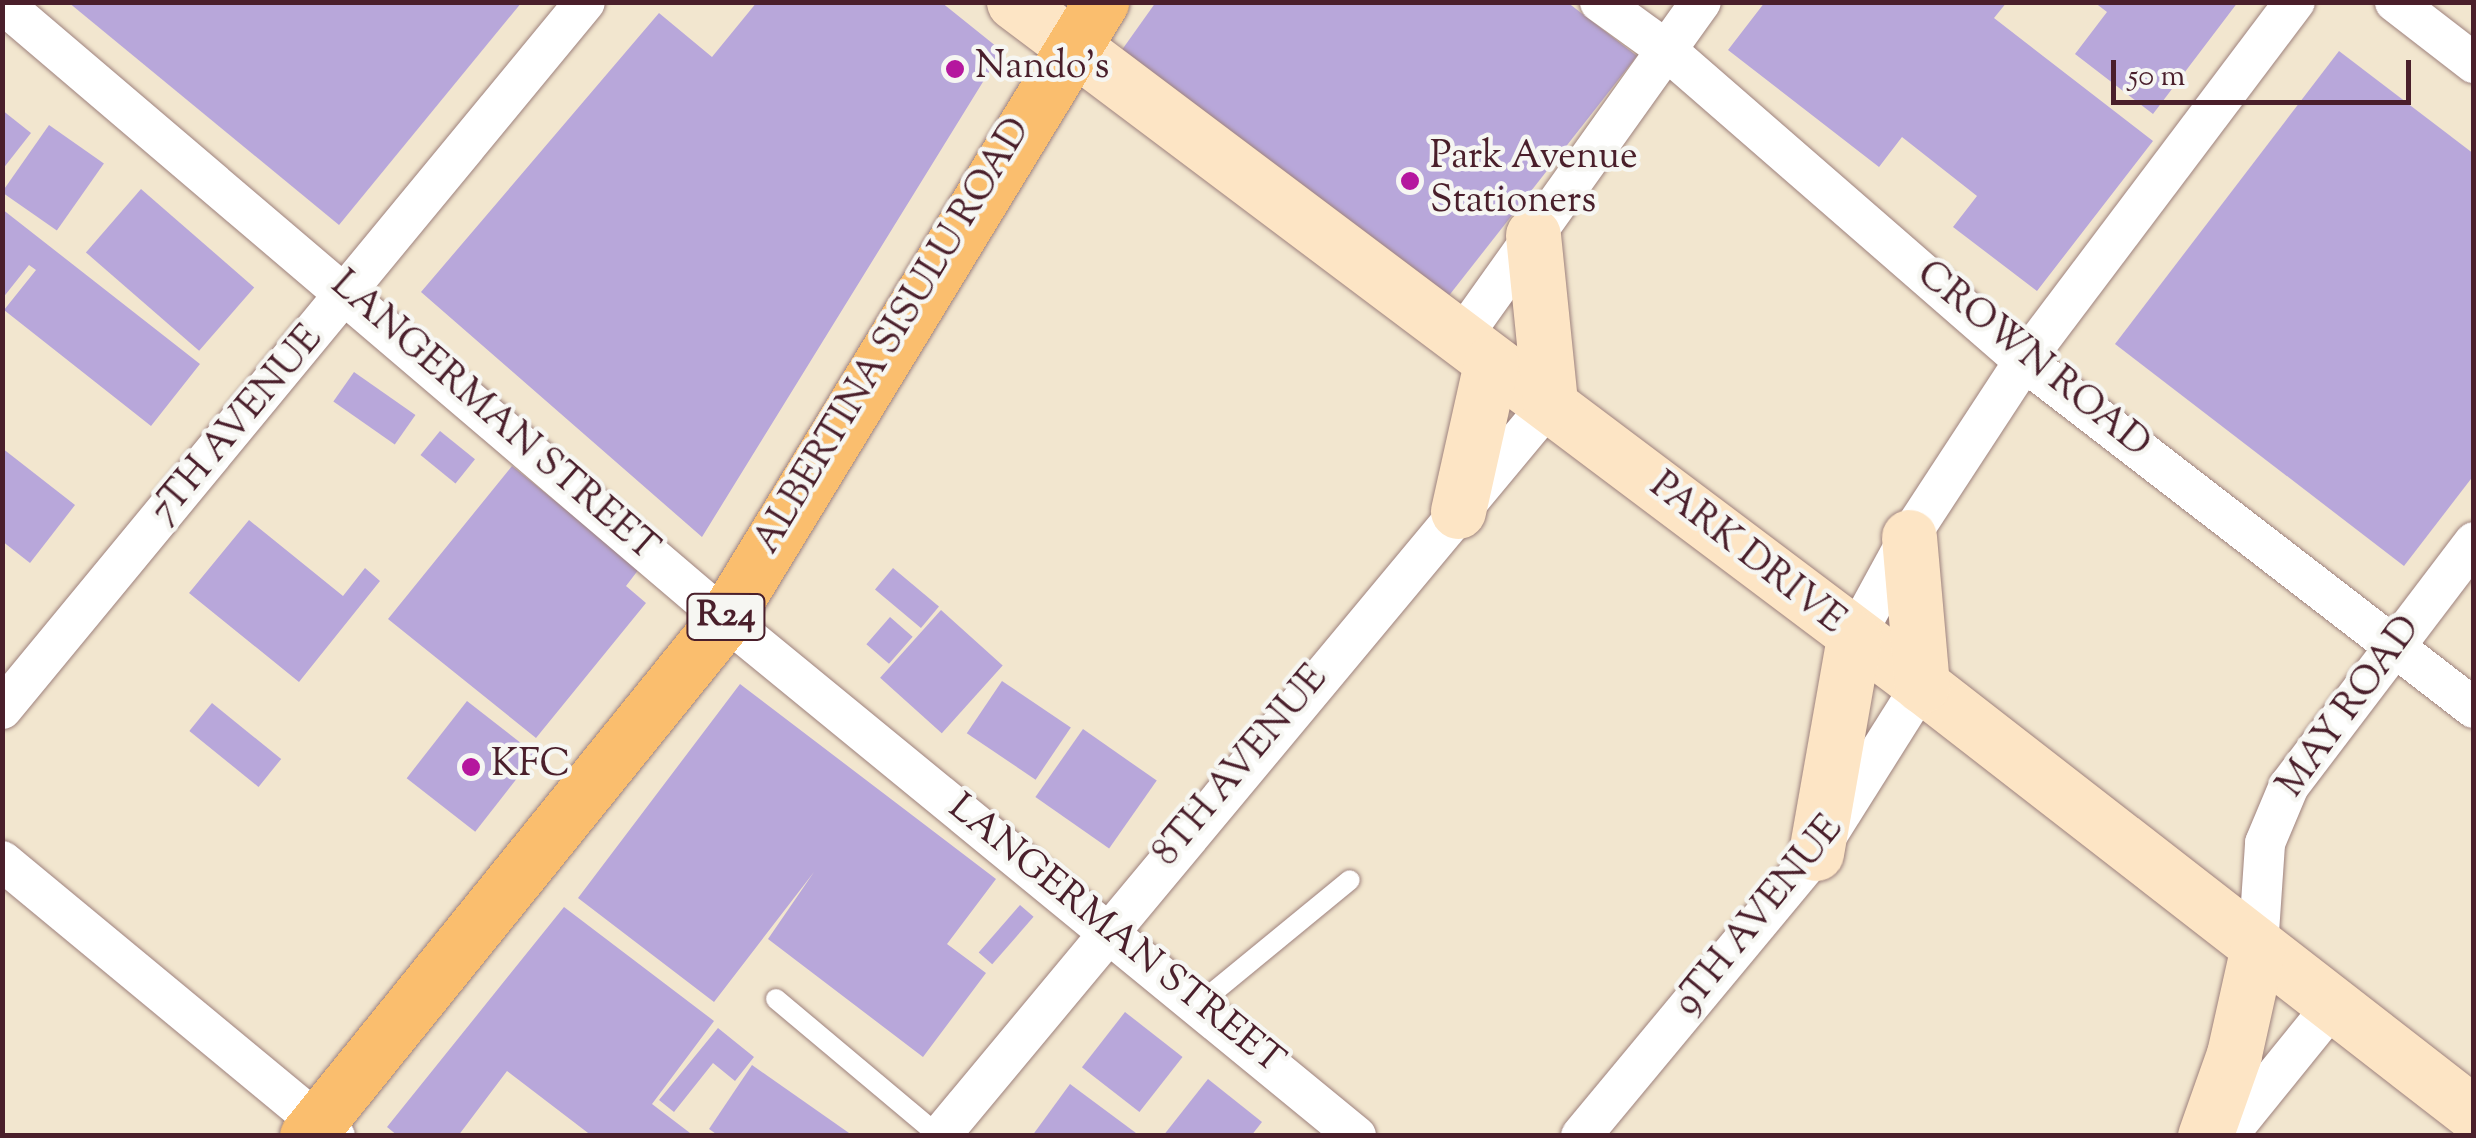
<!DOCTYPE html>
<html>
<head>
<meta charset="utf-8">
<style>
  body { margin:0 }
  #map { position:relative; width:2476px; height:1138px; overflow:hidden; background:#f2e6cf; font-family:"Sorts Mill Goudy",serif }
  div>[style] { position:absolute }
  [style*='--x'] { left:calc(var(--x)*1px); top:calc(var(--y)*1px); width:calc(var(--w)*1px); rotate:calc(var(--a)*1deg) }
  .building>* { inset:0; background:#b8a7da; transform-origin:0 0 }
  .roads { filter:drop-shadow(0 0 2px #9e827d) drop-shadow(0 0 2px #9e827d) }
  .lane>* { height:20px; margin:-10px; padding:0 10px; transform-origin:10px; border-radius:10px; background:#fff }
  .street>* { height:40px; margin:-20px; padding:0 20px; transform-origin:20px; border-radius:20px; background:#fff }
  .secondary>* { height:55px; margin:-27.5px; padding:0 27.5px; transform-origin:27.5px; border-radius:27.5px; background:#fde5c5 }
  .primary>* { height:55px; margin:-27.5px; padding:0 27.5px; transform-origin:27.5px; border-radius:27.5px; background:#fabe6e }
  .dots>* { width:28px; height:28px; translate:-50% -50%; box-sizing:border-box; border:5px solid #f6f6f2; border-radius:50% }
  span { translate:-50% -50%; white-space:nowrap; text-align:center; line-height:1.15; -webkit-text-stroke:9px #f6f6f2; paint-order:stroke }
  .shield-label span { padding:2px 8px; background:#f6f6f2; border:2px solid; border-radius:8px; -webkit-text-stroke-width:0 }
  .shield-label { font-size:35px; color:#4a1f2b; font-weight:700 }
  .poi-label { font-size:38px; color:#4a1f2b }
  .left { translate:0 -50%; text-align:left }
  .street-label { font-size:38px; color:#4a1f2b }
  .frame { position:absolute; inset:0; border:5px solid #4a1f2b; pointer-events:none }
  .scale { position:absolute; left:2111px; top:60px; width:300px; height:45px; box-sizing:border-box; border:5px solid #4a1f2b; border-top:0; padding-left:12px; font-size:30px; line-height:35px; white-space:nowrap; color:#4a1f2b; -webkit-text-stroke:8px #f6f6f2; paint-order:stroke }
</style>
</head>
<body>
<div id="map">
  <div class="building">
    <i style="clip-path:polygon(68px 2px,522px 2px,339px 225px)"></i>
    <i style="clip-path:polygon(757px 2px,941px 2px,1002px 51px,702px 537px,421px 292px,659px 13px,712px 57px)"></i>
    <i style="clip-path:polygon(1156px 2px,1567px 2px,1637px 56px,1440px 307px,1119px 54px)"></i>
    <i style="clip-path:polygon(1765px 2px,2007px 2px,1994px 18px,2153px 141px,2037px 291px,1953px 227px,1977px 196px,1902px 137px,1879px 167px,1728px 50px)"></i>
    <i style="clip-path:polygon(2094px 2px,2238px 2px,2153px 114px,2075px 54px,2107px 12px)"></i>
    <i style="clip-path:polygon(2339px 51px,2474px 154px,2474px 475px,2404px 566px,2115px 344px)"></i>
    <i style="clip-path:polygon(2px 110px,31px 133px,2px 170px)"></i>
    <i style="left:49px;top:125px;width:67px;height:82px;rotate:35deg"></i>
    <i style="left:141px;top:189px;width:150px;height:84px;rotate:41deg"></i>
    <i style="clip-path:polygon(2px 209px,200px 364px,151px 426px,4px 310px,36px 270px,29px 265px,2px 299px)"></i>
    <i style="left:354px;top:372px;width:75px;height:36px;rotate:35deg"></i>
    <i style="left:440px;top:431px;width:45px;height:31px;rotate:39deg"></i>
    <i style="clip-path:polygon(2px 448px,75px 505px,30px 563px,2px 541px)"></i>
    <i style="clip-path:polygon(512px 466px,639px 569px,626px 586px,646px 603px,536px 738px,388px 619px)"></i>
    <i style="clip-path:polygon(249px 520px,343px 596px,365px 568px,380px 581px,299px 682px,189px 593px)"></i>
    <i style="left:893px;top:568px;width:60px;height:28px;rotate:40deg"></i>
    <i style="left:941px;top:610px;width:83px;height:91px;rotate:42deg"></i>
    <i style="left:890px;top:617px;width:30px;height:36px;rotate:41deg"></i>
    <i style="left:1002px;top:681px;width:83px;height:63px;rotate:34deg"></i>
    <i style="clip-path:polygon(740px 684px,996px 879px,947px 944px,986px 973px,923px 1057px,768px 939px,814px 872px,714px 1002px,578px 898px)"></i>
    <i style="left:467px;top:701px;width:87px;height:98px;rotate:38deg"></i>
    <i style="left:212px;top:703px;width:89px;height:36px;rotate:39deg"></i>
    <i style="left:1083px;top:729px;width:90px;height:83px;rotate:35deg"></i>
    <i style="left:1020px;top:905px;width:18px;height:63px;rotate:41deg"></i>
    <i style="clip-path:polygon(564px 907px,714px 1021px,652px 1104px,694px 1136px,592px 1136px,507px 1071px,458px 1136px,398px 1136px,387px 1127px)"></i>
    <i style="left:1125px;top:1012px;width:73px;height:70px;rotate:38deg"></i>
    <i style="clip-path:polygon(718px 1028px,754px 1057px,735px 1081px,713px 1063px,674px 1112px,659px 1100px)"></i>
    <i style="clip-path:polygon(752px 1065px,849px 1133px,847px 1136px,719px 1136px,709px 1129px)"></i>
    <i style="clip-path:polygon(1208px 1079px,1262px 1122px,1251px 1136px,1163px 1136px)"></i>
    <i style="clip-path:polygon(1070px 1084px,1140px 1136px,1032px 1136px)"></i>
  </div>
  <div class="roads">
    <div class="lane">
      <i style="--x:776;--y:999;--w:213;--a:40"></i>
      <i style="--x:1199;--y:1004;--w:195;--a:-39.4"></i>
    </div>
    <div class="street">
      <i style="--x:1600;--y:2;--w:80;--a:35.9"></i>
      <i style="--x:1665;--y:49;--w:476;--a:41"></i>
      <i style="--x:2024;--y:361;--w:568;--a:37.64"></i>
      <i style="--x:2395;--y:2;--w:100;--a:37.7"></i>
      <i style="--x:2;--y:3;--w:950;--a:40.43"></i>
      <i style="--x:725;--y:619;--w:816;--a:39.33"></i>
      <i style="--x:1461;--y:338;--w:413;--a:-54.5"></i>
      <i style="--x:1854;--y:638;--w:115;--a:-61.4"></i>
      <i style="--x:1909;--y:537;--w:210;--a:-56.8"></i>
      <i style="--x:2024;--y:361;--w:450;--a:-53"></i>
      <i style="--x:2;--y:709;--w:916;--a:-50.49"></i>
      <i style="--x:2;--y:861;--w:432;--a:39.6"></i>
      <i style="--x:2258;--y:947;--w:104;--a:-86.1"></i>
      <i style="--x:2265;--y:843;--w:62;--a:-67.2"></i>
      <i style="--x:2289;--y:786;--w:306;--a:-52.8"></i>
      <i style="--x:940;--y:1136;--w:954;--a:-50.23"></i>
      <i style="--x:1581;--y:1136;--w:368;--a:-50.3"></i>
      <i style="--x:1816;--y:853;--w:199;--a:-57.8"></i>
      <i style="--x:2227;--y:1136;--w:169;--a:-51"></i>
    </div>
    <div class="secondary">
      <i style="--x:1014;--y:2;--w:1136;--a:36.95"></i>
      <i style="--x:1922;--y:685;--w:699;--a:37.85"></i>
      <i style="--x:1533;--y:235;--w:169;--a:84.2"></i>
      <i style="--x:1458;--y:511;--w:152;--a:-77.4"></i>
      <i style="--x:1909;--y:537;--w:149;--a:85"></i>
      <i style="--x:1816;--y:853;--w:218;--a:-80"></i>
      <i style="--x:2205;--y:1136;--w:87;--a:-70.5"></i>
      <i style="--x:2234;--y:1054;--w:110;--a:-77.4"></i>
    </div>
    <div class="primary">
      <i style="--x:307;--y:1136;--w:665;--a:-51.04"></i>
      <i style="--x:725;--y:619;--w:723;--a:-58.64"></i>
    </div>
  </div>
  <div class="dots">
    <i style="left:955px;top:69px;background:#b5179e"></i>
    <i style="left:1410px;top:181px;background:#b5179e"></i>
    <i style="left:471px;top:767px;background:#b5179e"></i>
  </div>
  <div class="shield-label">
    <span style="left:726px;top:617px">R24</span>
  </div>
  <div class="poi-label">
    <span class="left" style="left:975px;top:69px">Nando's</span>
    <span class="left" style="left:1430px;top:181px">Park Avenue<br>Stationers</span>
    <span class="left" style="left:491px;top:767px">KFC</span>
  </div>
  <div class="street-label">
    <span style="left:894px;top:337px;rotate:-59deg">ALBERTINA SISULU ROAD</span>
    <span style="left:2032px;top:361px;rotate:39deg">CROWN ROAD</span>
    <span style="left:493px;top:418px;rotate:41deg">LANGERMAN STREET</span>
    <span style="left:238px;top:426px;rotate:-50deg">7TH AVENUE</span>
    <span style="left:1746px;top:555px;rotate:38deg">PARK DRIVE</span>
    <span style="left:2351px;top:708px;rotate:-54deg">MAY ROAD</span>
    <span style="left:1242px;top:767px;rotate:-50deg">8TH AVENUE</span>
    <span style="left:1760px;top:917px;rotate:-51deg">9TH AVENUE</span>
    <span style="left:1115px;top:936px;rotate:39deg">LANGERMAN STREET</span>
  </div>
  <div class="frame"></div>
  <div class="scale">50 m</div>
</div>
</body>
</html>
